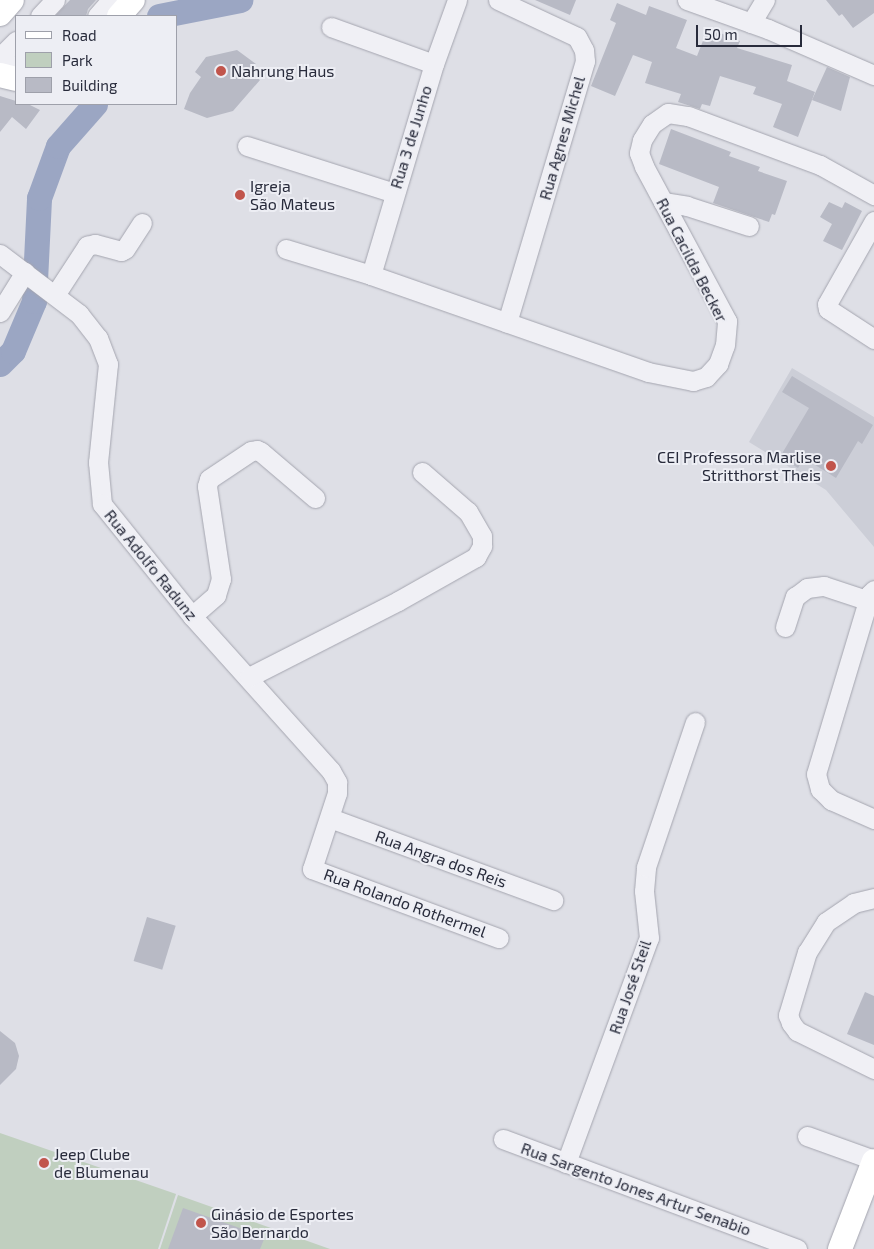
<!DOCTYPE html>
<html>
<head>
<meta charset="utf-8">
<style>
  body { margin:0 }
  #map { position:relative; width:874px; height:1249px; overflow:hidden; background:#dedfe6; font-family:"Exo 2",sans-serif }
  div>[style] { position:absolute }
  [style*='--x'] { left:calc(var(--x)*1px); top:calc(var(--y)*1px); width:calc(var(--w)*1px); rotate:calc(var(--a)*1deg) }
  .built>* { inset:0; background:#ccced7 }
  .green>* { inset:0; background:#c0cfbf }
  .river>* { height:25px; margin:-12.5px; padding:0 12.5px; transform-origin:12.5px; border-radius:12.5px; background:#9ba6c3 }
  .building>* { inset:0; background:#b8bac5; transform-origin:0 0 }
  .roads { filter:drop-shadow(0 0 1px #a4a5af) drop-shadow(0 0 1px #a4a5af) }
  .minor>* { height:19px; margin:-9.5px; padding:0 9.5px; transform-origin:9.5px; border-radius:9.5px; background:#f0f0f5 }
  .major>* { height:24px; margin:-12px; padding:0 12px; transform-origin:12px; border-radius:12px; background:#fff }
  .dots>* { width:14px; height:14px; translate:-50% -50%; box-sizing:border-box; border:2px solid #edeef4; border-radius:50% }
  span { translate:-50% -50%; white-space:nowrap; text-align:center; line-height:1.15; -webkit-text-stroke:4px #edeef4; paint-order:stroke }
  .poi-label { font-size:16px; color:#282b3b }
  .left { translate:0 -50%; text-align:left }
  .right { translate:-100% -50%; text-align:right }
  .street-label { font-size:16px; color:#282b3b }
  .legend { position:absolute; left:15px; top:15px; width:162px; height:90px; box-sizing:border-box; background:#edeef4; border:1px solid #9ea0aa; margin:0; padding:6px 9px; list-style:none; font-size:15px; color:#282b3b }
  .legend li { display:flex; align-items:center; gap:10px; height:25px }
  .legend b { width:25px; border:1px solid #9ea0aa }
  .scale { position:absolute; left:696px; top:25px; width:106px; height:22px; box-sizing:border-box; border:2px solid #282b3b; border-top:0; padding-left:6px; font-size:15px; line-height:18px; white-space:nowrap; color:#282b3b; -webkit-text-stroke:4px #edeef4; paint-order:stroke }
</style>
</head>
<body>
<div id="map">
  <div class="built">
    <i style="clip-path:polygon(792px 368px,874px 417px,874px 547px,826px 490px,749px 442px)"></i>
  </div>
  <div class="green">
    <i style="clip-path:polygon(0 1133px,176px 1194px,158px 1249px,0 1249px)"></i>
    <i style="clip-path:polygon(178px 1195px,330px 1249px,160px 1249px)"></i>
  </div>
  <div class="river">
    <i style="--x:159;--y:16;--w:83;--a:-11.2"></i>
    <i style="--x:0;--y:364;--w:18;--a:-45"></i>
    <i style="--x:13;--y:351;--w:54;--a:-67.2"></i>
    <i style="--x:34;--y:301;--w:103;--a:-87.2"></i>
    <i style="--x:39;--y:198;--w:55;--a:-69.9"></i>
    <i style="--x:58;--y:146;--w:56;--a:-48.6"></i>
  </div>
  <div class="building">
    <i style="clip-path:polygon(70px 0,96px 0,88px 9px,86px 16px,55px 16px)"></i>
    <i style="clip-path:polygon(535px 0,576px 0,570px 15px)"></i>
    <i style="clip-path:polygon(826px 0,874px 0,874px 13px,853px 28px,842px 14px,839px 16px)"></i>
    <i style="clip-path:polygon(617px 3px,646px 15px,649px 6px,687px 20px,676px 48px,697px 56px,708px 28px,740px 41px,737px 48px,792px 65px,787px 81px,815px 92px,798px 137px,773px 127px,782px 104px,753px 94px,756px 87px,720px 76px,710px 106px,702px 104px,700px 109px,678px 102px,681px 94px,645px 83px,652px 62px,633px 55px,615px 96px,591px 86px,616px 23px,610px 20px)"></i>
    <i style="clip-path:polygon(237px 50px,256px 64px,249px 72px,260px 80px,233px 111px,207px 118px,184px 109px,190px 93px,201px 77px,195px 72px,206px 57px)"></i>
    <i style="clip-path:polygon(827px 67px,850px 77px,841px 111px,812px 100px)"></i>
    <i style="clip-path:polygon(0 96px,16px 101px,16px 104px,28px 104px,40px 110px,26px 129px,12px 117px,0 132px)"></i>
    <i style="clip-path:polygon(671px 129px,731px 152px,729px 156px,760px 167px,758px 171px,787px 181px,775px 215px,772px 214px,769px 222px,713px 203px,719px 187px,659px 164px)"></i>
    <i style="clip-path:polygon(829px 202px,842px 208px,845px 202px,862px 211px,842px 250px,823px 241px,832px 224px,820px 217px)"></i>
    <i style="clip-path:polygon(792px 376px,873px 425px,862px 444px,858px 441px,836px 478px,804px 458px,798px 468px,780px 457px,809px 408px,782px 392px)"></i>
    <i style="left:147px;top:917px;width:30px;height:46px;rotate:17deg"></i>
    <i style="clip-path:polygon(865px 992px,874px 996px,874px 1045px,847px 1034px)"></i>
    <i style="clip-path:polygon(0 1031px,15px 1043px,19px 1056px,16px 1069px,0 1085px)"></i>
    <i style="clip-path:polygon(183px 1208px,265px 1237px,260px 1249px,168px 1249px)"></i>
  </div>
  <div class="roads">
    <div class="minor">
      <i style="--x:498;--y:0;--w:87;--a:25.1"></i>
      <i style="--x:577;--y:37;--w:15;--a:62"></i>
      <i style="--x:584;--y:50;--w:11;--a:85"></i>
      <i style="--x:585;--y:61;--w:273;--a:106.6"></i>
      <i style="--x:687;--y:0;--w:86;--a:19.7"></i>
      <i style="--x:768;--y:29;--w:116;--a:23.5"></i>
      <i style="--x:40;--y:16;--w:22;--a:-47"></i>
      <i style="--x:97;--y:16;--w:21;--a:-49"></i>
      <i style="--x:751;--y:23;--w:27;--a:-59"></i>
      <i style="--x:331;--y:27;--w:109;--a:19.8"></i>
      <i style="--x:0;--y:57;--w:23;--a:-45"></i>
      <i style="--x:0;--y:62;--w:16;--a:14"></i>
      <i style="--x:247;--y:146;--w:154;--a:17.7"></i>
      <i style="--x:663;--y:202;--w:24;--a:9"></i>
      <i style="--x:687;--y:206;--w:65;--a:17.9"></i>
      <i style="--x:874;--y:221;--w:95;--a:119.5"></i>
      <i style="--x:827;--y:304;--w:5;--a:79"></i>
      <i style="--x:828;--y:309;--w:55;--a:33.1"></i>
      <i style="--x:286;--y:249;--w:89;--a:17"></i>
      <i style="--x:371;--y:275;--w:293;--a:19.3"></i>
      <i style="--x:648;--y:372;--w:46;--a:11.3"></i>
      <i style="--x:693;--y:381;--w:14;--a:-17"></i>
      <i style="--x:706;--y:377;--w:18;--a:-47"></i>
      <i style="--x:718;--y:364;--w:20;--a:-70"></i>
      <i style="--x:725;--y:345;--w:24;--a:-85"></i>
      <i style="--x:727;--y:321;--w:176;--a:-118.2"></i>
      <i style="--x:644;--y:166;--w:14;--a:-111"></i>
      <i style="--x:639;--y:153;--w:13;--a:-77"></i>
      <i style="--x:642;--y:140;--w:19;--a:-58"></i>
      <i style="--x:652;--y:124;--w:19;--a:-35"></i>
      <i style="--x:668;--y:113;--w:20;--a:9"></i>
      <i style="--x:688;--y:116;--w:141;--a:20.4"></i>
      <i style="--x:820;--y:165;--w:62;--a:29.1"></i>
      <i style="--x:0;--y:254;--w:99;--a:37.2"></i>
      <i style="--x:79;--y:314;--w:31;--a:52"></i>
      <i style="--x:98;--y:338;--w:28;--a:69"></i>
      <i style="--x:108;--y:364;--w:99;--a:95.8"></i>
      <i style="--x:98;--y:462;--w:42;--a:84.6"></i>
      <i style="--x:102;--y:504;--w:144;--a:51.2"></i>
      <i style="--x:192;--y:616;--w:208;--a:48.1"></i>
      <i style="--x:331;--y:771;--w:13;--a:61"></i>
      <i style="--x:337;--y:782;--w:11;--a:90"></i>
      <i style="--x:337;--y:793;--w:80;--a:108.2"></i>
      <i style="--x:312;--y:869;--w:199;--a:20.3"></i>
      <i style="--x:371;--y:275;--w:220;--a:-73.4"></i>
      <i style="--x:434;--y:64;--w:68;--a:-70.2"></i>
      <i style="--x:55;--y:295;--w:59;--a:-56.9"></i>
      <i style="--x:87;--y:246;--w:8;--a:-14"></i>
      <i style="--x:95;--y:244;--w:27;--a:15"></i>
      <i style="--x:121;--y:251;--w:4;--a:-27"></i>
      <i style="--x:125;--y:249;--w:31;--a:-57"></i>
      <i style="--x:0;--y:312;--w:47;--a:-58"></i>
      <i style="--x:874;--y:590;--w:6;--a:135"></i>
      <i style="--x:870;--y:594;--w:188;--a:106.7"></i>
      <i style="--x:816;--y:774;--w:16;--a:75"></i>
      <i style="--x:820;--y:789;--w:16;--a:45"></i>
      <i style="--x:831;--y:800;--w:47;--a:23.8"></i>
      <i style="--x:192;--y:616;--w:32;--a:-41"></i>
      <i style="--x:216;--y:595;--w:17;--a:-73"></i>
      <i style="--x:221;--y:579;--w:94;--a:-98.6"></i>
      <i style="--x:207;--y:486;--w:7;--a:-74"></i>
      <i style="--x:209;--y:479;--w:50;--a:-33.7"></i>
      <i style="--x:251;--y:451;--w:6;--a:-9"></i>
      <i style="--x:257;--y:450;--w:4;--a:27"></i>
      <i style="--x:261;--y:452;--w:71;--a:40.4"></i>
      <i style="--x:785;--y:627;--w:32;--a:-72"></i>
      <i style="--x:795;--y:597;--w:15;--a:-37"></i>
      <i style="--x:807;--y:588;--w:17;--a:-7"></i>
      <i style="--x:824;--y:586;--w:47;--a:18.4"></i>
      <i style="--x:249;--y:677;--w:167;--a:-27"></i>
      <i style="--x:398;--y:601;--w:90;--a:-29.4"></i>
      <i style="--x:476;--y:557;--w:13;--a:-61"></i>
      <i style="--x:482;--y:546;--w:10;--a:-90"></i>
      <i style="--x:482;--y:536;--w:28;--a:-120"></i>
      <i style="--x:468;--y:512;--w:61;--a:-139"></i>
      <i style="--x:330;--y:818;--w:238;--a:20.2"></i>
      <i style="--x:874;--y:898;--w:21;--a:166"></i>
      <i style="--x:854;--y:903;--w:34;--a:146"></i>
      <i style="--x:826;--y:922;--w:36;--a:122"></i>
      <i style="--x:807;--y:952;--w:66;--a:106.8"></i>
      <i style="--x:788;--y:1015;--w:9;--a:69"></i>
      <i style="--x:791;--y:1023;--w:10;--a:53"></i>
      <i style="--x:797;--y:1031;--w:86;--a:26.3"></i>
      <i style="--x:807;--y:1136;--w:71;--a:19.7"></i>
      <i style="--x:503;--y:1139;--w:314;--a:20.5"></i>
      <i style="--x:566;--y:1163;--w:240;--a:-69.8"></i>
      <i style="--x:649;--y:938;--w:47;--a:-96.1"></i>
      <i style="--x:644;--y:891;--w:24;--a:-85"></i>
      <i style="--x:646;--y:867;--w:153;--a:-71.3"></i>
    </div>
    <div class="major">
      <i style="--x:0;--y:14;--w:18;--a:-49"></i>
      <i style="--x:119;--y:16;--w:21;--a:-49"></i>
      <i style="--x:0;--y:75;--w:16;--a:14"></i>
      <i style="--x:840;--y:1249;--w:94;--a:-68.9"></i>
    </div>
  </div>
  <div class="dots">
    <i style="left:221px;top:71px;background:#c1554c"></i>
    <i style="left:240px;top:195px;background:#c1554c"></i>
    <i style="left:831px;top:466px;background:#c1554c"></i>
    <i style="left:44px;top:1163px;background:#c1554c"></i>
    <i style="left:201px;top:1223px;background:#c1554c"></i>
  </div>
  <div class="poi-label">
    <span class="left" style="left:231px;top:71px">Nahrung Haus</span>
    <span class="left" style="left:250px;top:195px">Igreja<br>São Mateus</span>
    <span class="right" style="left:821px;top:466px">CEI Professora Marlise<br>Stritthorst Theis</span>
    <span class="left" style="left:54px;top:1163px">Jeep Clube<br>de Blumenau</span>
    <span class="left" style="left:211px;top:1223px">Ginásio de Esportes<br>São Bernardo</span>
  </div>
  <div class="street-label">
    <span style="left:411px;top:137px;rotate:-73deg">Rua 3 de Junho</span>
    <span style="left:562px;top:138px;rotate:-74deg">Rua Agnes Michel</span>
    <span style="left:692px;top:260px;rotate:63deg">Rua Cacilda Becker</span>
    <span style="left:151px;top:565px;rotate:51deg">Rua Adolfo Radunz</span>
    <span style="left:441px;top:859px;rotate:20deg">Rua Angra dos Reis</span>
    <span style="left:405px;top:903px;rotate:20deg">Rua Rolando Rothermel</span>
    <span style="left:630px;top:987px;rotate:-71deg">Rua José Steil</span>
    <span style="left:636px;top:1189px;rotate:20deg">Rua Sargento Jones Artur Senabio</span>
  </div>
  <ul class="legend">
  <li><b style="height:6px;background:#fff"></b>Road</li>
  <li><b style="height:14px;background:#c0cfbf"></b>Park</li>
  <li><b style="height:14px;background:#b8bac5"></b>Building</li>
  </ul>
  <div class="scale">50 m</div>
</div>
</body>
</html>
